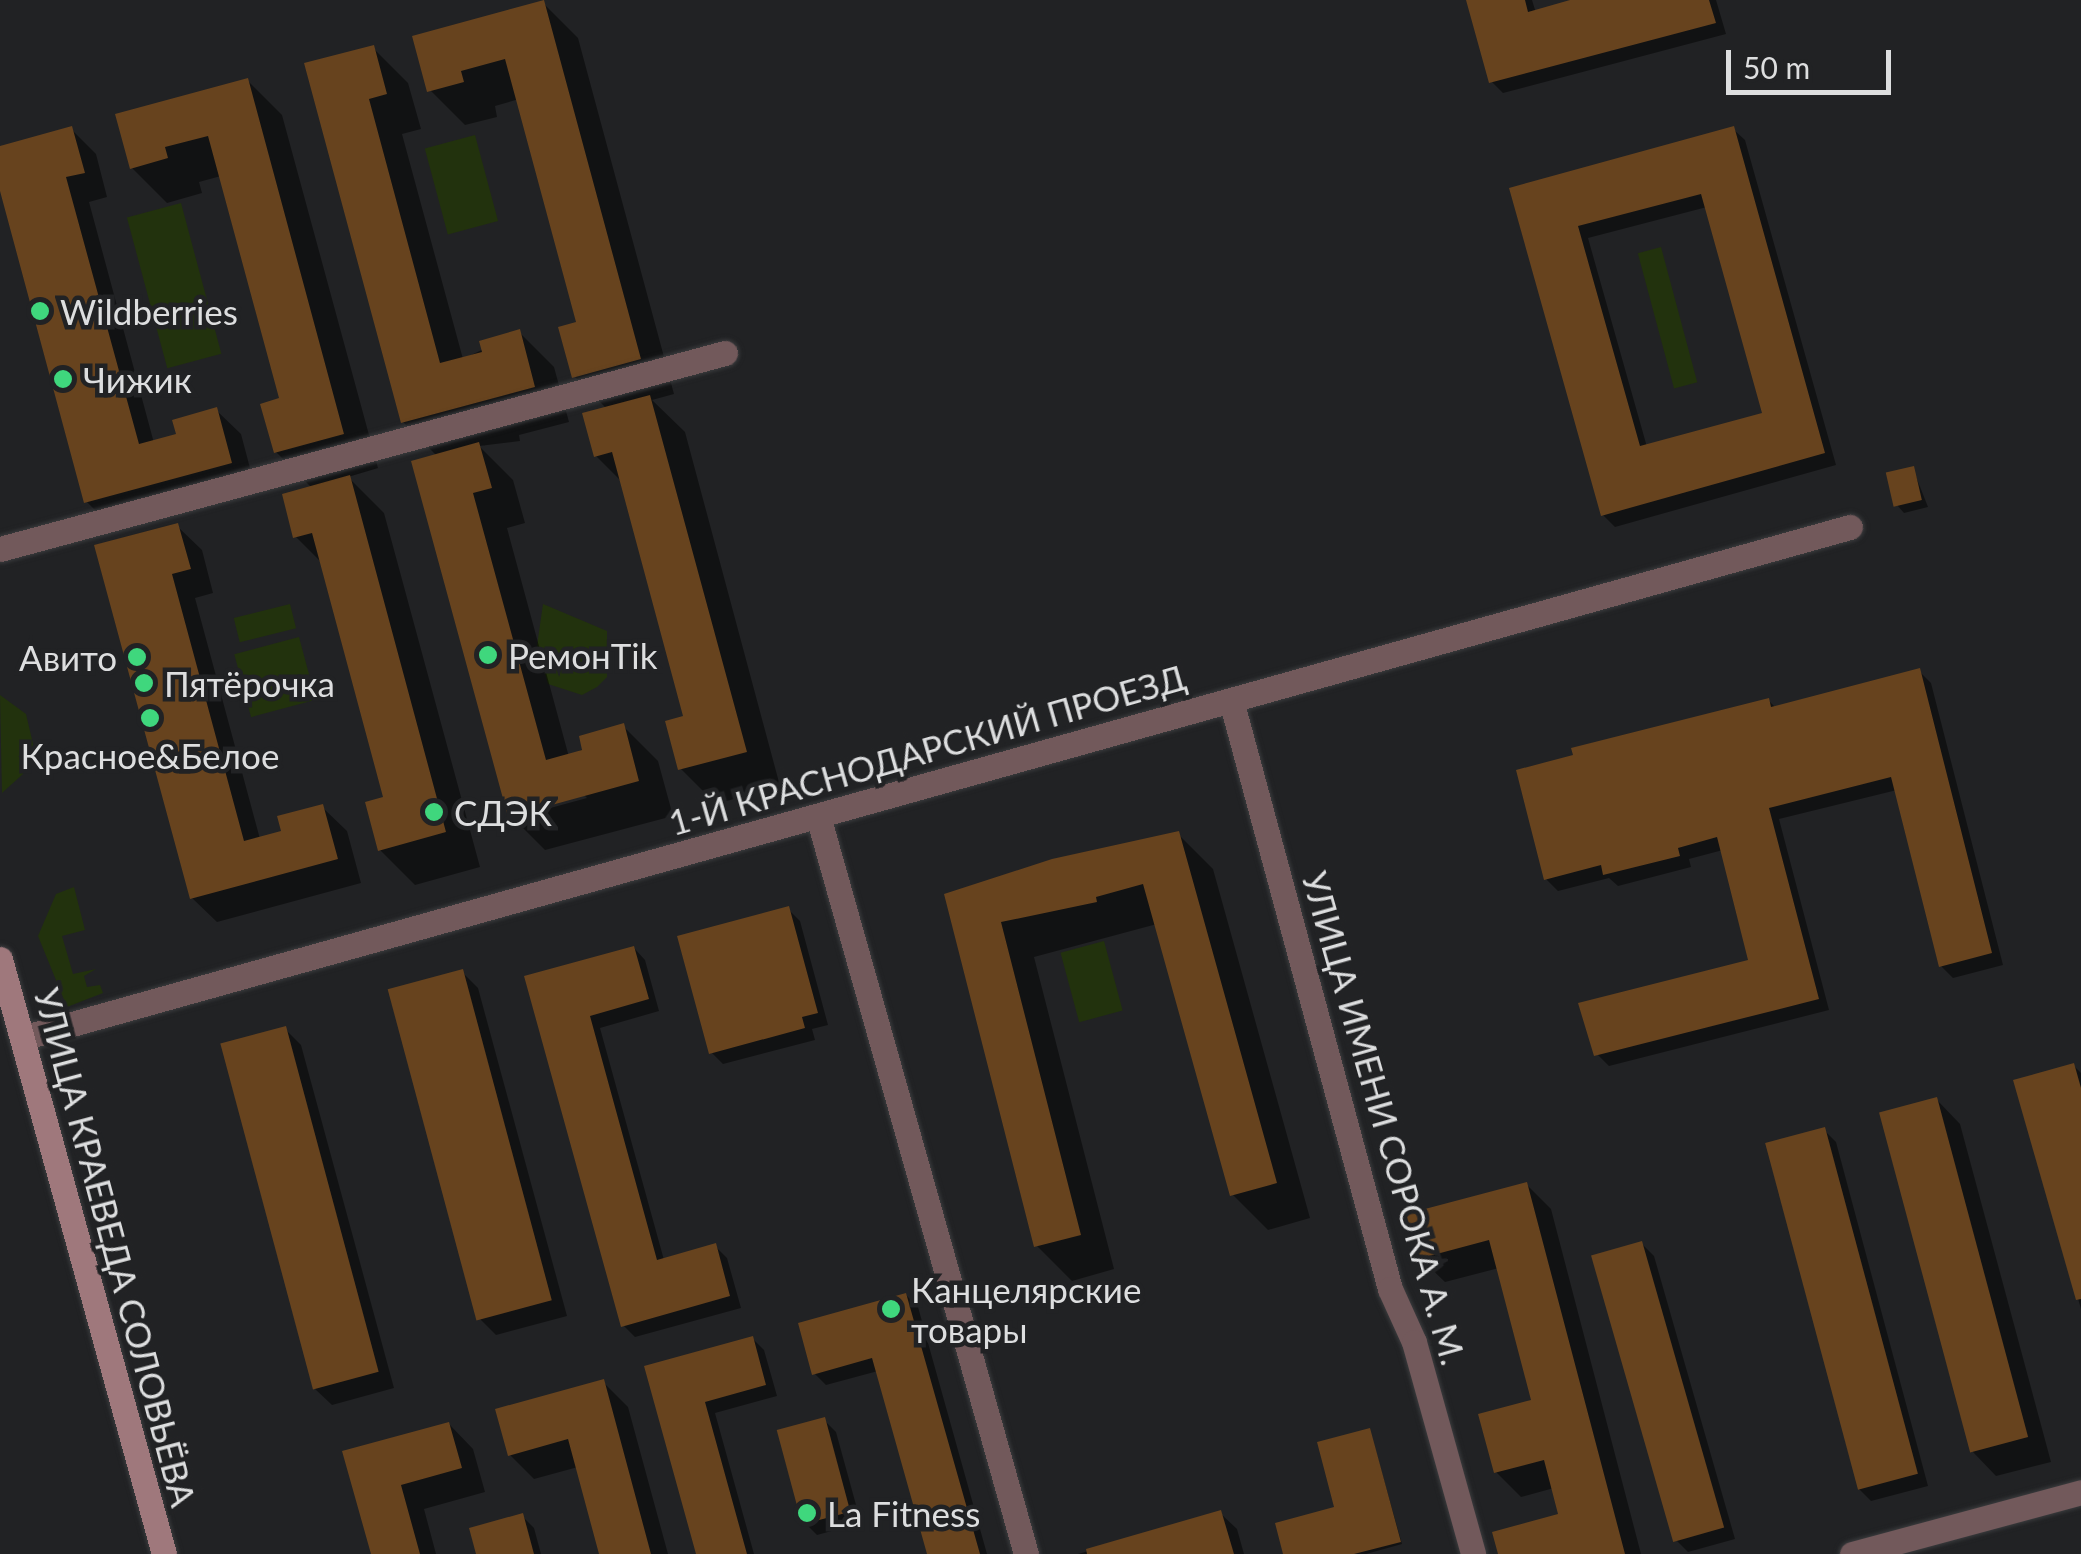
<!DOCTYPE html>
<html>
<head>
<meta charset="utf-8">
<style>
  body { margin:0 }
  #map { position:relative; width:2081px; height:1554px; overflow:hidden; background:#212224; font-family:Lato,sans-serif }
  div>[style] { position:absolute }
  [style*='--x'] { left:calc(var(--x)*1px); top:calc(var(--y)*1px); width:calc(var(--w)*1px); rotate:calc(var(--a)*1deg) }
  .green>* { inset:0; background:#22320d; transform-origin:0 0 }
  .shadow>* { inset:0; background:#0007 }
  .building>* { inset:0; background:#67431e; transform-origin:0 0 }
  .roads { filter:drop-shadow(0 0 2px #3b3c3e) drop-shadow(0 0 2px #3b3c3e) }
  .minor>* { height:25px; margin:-12.5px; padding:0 12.5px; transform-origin:12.5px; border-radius:12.5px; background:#72595b }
  .secondary>* { height:25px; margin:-12.5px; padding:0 12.5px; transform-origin:12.5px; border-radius:12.5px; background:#9f787c }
  .dots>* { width:28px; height:28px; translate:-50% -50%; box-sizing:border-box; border:5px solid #212224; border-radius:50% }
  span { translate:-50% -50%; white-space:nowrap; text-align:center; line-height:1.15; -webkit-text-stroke:9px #212224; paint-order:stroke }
  .poi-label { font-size:35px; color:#dddedf }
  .left { translate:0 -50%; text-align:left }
  .right { translate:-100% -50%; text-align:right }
  .street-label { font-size:35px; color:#dddedf }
  .scale { position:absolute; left:1726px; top:50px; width:165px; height:45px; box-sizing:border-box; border:5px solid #dddedf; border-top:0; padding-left:12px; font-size:30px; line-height:35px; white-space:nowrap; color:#dddedf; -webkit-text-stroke:8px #212224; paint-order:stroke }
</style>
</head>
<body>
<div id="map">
  <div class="green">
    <i style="left:475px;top:135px;width:89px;height:52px;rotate:75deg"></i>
    <i style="left:181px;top:203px;width:156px;height:56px;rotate:75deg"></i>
    <i style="left:1661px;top:247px;width:140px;height:24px;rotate:75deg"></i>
    <i style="left:290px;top:604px;width:25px;height:58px;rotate:76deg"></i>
    <i style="clip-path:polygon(543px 604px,607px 631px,607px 677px,597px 687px,582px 695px,548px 684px,537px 646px)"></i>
    <i style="left:299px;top:637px;width:65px;height:67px;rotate:75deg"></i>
    <i style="clip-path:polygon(0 695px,26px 714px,34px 748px,23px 774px,2px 793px)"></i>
    <i style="clip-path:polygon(74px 887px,85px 930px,62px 936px,73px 974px,96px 969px,84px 976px,87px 987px,100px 985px,103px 993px,67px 1007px,38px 936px,56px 894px)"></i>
    <i style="left:1104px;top:941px;width:72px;height:45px;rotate:75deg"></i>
  </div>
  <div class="shadow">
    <i style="clip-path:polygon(1468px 0,1532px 0,1536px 13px,1583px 0,1716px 0,1726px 34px,1503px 93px,1491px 81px)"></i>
    <i style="clip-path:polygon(543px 3px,578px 38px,674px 394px,652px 400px,685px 432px,780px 786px,716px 804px,681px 769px,686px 718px,623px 483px,596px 456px,607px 409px,574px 376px,580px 324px,519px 99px,495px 106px,497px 117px,465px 125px,430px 90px)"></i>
    <i style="clip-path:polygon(evenodd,373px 48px,408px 83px,421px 129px,402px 134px,463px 359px,519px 332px,554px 367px,569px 422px,519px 435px,520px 441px,479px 446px,513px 480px,525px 523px,507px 528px,569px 757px,623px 726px,658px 761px,673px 816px,545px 850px,510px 815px,437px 456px,403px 422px,307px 65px,373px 48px,583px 794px,587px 798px,521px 816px,520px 811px,583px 794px)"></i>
    <i style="clip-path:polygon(247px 80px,282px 115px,378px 468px,348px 477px,384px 513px,480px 867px,415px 885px,380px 850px,386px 798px,323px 564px,296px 537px,312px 488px,276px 452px,282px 400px,221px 176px,199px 182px,202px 193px,167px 203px,132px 168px)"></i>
    <i style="clip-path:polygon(71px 129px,96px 154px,107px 197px,89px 202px,154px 443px,179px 436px,216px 410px,241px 434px,255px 487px,111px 526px,86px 501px,0 181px,0 148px)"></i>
    <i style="clip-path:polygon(evenodd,1733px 129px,1745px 140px,1836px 465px,1615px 527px,1603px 515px,1512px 190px,1733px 129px,1707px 207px,1765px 415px,1647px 447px,1588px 238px,1707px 207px)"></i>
    <i style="clip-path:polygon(1913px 469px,1928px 507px,1904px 513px,1897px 505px)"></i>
    <i style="clip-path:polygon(177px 526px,202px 550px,213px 593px,195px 598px,260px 839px,284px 833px,322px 807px,347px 831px,361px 883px,217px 922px,192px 898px,97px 547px)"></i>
    <i style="clip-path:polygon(1919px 671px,1931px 683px,2003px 965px,1953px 978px,1941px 966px,1897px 790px,1779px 819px,1829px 1010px,1609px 1066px,1597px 1054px,1752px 961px,1723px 850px,1689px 859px,1691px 867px,1618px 886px,1609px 878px,1558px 891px,1546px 879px,1768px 700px,1776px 708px)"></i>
    <i style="clip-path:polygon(1178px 834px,1213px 869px,1310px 1218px,1268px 1230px,1233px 1195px,1157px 924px,1034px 957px,1114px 1269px,1072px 1281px,1037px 1246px,947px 896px)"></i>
    <i style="clip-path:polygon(788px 909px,800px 921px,828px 1025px,812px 1029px,815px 1040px,723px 1064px,711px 1052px)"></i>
    <i style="clip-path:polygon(634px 948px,645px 960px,659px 1011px,600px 1028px,664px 1260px,715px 1246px,727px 1258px,741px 1308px,635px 1337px,623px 1325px,527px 978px)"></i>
    <i style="clip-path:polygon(462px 972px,478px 988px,567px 1316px,496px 1335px,480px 1319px)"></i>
    <i style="clip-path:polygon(285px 1029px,301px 1045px,394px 1388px,332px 1405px,315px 1389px)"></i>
    <i style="clip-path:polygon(2073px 1065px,2081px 1073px,2081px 1309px,2016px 1082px)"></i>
    <i style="clip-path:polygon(1936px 1099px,1960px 1124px,2051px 1462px,1996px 1476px,1972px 1451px)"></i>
    <i style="clip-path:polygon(1824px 1130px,1836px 1142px,1928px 1486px,1871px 1501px,1859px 1489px)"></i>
    <i style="clip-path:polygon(1527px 1185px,1551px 1209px,1641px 1554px,1501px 1554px,1561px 1516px,1554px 1488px,1521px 1497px,1496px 1472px,1534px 1402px,1499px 1268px,1445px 1282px,1420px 1258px)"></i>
    <i style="clip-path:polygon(1642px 1244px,1654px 1256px,1735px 1539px,1688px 1552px,1676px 1540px)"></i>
    <i style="clip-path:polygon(906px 1295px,918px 1307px,987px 1554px,929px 1554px,878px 1371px,826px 1385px,814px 1373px)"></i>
    <i style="clip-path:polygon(752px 1338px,764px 1350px,777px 1396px,715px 1413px,754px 1554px,699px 1554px,647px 1367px)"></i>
    <i style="clip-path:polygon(603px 1382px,628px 1407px,668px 1554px,601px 1554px,578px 1467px,534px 1479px,510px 1455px)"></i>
    <i style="clip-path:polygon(824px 1420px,836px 1432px,861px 1523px,817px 1535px,805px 1523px)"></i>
    <i style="clip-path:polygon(449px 1424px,473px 1449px,485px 1492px,424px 1509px,436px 1554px,373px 1554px,345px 1453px)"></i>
    <i style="clip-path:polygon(1370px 1431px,1402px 1544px,1366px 1554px,1286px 1554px,1337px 1509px)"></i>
    <i style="clip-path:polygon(1220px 1513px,1237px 1529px,1244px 1554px,1078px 1554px)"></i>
    <i style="clip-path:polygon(522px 1516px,534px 1528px,541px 1554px,479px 1554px)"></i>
  </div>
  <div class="building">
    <i style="clip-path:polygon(544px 0,641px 359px,572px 378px,558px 327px,576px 322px,505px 59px,461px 71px,464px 82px,427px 92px,412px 36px)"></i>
    <i style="clip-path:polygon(1466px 0,1525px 0,1528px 12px,1570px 0,1709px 0,1716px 23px,1489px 83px)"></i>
    <i style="clip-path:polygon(374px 45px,387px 94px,369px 99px,440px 363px,482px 352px,479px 341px,520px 329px,535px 387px,401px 423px,304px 63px)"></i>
    <i style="clip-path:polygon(248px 78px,344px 434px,274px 453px,260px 404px,279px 398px,208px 136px,165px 147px,168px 158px,130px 169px,115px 114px)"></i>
    <i style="clip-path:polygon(72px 126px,85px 173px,66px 177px,139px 444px,176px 434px,172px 420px,217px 407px,232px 463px,84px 503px,0 191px,0 146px)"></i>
    <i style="clip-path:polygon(evenodd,1734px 126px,1825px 453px,1601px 516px,1509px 188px,1734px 126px,1701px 194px,1762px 413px,1640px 446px,1578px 226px,1701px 194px)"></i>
    <i style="clip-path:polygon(650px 395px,747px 752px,678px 770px,665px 721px,683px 716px,612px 452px,594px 457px,582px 413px)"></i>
    <i style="clip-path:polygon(479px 442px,492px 488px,473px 493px,546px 760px,582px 750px,579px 736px,624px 723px,639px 781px,508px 817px,411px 461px)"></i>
    <i style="left:1914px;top:466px;width:35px;height:29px;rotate:77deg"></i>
    <i style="clip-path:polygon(350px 475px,446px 832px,378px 851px,365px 802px,383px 797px,312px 533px,293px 538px,282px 494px)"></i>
    <i style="clip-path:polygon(178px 523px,191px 569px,172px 574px,244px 841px,281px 831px,277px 816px,323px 804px,338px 859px,190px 899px,94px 545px)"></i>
    <i style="clip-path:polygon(1920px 668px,1992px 953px,1939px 967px,1891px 777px,1769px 808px,1819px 999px,1594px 1056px,1578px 1003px,1748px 960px,1717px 837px,1678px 848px,1680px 856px,1603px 875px,1601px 865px,1544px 880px,1516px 770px,1573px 755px,1571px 748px,1769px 698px,1771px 707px)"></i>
    <i style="clip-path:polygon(1179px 831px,1277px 1183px,1230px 1196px,1143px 884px,1096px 897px,1097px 902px,1001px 922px,1081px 1235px,1034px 1247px,944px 894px,1052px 859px)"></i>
    <i style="clip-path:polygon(789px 906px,818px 1013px,802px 1017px,805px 1028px,709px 1054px,677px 936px)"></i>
    <i style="clip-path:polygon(634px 946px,649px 999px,590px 1016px,657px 1260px,716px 1243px,730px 1296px,621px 1327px,524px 976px)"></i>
    <i style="left:463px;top:969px;width:343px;height:78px;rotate:75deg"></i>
    <i style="left:286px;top:1026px;width:358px;height:68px;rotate:75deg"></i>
    <i style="clip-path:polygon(2074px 1063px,2081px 1088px,2081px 1299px,2076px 1300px,2013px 1080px)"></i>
    <i style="left:1937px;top:1097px;width:352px;height:60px;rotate:75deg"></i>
    <i style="left:1825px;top:1127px;width:359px;height:62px;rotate:75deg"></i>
    <i style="clip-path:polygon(1527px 1182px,1625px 1554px,1498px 1554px,1492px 1532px,1558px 1514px,1544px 1460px,1494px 1473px,1478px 1414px,1531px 1400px,1489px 1240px,1418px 1259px,1406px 1214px)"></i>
    <i style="left:1642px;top:1241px;width:298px;height:53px;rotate:74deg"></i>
    <i style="clip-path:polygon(906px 1293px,980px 1554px,927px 1554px,872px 1358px,812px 1375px,798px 1323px)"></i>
    <i style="clip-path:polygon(753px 1336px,766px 1385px,705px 1402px,747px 1554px,696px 1554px,644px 1366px)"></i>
    <i style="clip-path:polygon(604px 1379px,651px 1554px,599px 1554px,568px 1439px,508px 1456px,495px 1409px)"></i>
    <i style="left:825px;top:1417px;width:98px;height:50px;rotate:75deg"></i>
    <i style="clip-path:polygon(449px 1422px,462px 1468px,401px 1485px,420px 1554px,371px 1554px,342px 1451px)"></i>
    <i style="clip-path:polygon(1370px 1428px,1401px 1542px,1354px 1554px,1283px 1554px,1275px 1523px,1334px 1507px,1317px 1442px)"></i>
    <i style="clip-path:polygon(1221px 1510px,1234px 1554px,1087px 1554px,1086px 1549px)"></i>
    <i style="clip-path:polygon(523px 1513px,534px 1554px,476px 1554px,469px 1528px)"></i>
  </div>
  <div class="roads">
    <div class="minor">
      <i style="--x:0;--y:549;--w:751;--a:-15.13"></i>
      <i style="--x:1231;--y:700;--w:610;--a:74.89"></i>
      <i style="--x:1390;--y:1289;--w:58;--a:65.6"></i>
      <i style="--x:1414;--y:1342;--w:220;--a:74.4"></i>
      <i style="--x:818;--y:816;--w:767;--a:74.26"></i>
      <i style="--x:22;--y:1038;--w:1898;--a:-15.62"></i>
      <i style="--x:1852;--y:1554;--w:237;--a:-15.1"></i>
    </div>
    <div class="secondary">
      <i style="--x:0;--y:959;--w:617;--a:74.59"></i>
    </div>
  </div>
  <div class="dots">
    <i style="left:40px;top:311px;background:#3fd77d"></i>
    <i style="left:63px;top:379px;background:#3fd77d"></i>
    <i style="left:488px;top:655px;background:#3fd77d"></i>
    <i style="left:137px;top:657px;background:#3fd77d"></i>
    <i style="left:144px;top:683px;background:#3fd77d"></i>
    <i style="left:150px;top:718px;background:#3fd77d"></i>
    <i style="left:434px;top:812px;background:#3fd77d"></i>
    <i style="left:891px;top:1309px;background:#3fd77d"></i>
    <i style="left:807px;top:1513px;background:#3fd77d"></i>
  </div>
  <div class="poi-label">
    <span class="left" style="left:60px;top:311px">Wildberries</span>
    <span class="left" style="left:83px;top:379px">Чижик</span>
    <span class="left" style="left:508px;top:655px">РемонTik</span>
    <span class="right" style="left:117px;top:657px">Авито</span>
    <span class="left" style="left:164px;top:683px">Пятёрочка</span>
    <span style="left:150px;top:755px">Красное&amp;Белое</span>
    <span class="left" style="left:454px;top:812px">СДЭК</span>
    <span class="left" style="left:911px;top:1309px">Канцелярские<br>товары</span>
    <span class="left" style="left:827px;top:1513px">La Fitness</span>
  </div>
  <div class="street-label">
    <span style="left:927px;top:749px;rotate:-16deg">1-Й КРАСНОДАРСКИЙ ПРОЕЗД</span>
    <span style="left:1385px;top:1118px;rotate:74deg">УЛИЦА ИМЕНИ СОРОКА А. М.</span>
    <span style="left:116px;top:1247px;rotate:75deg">УЛИЦА КРАЕВЕДА СОЛОВЬЁВА</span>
  </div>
  <div class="scale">50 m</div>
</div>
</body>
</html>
